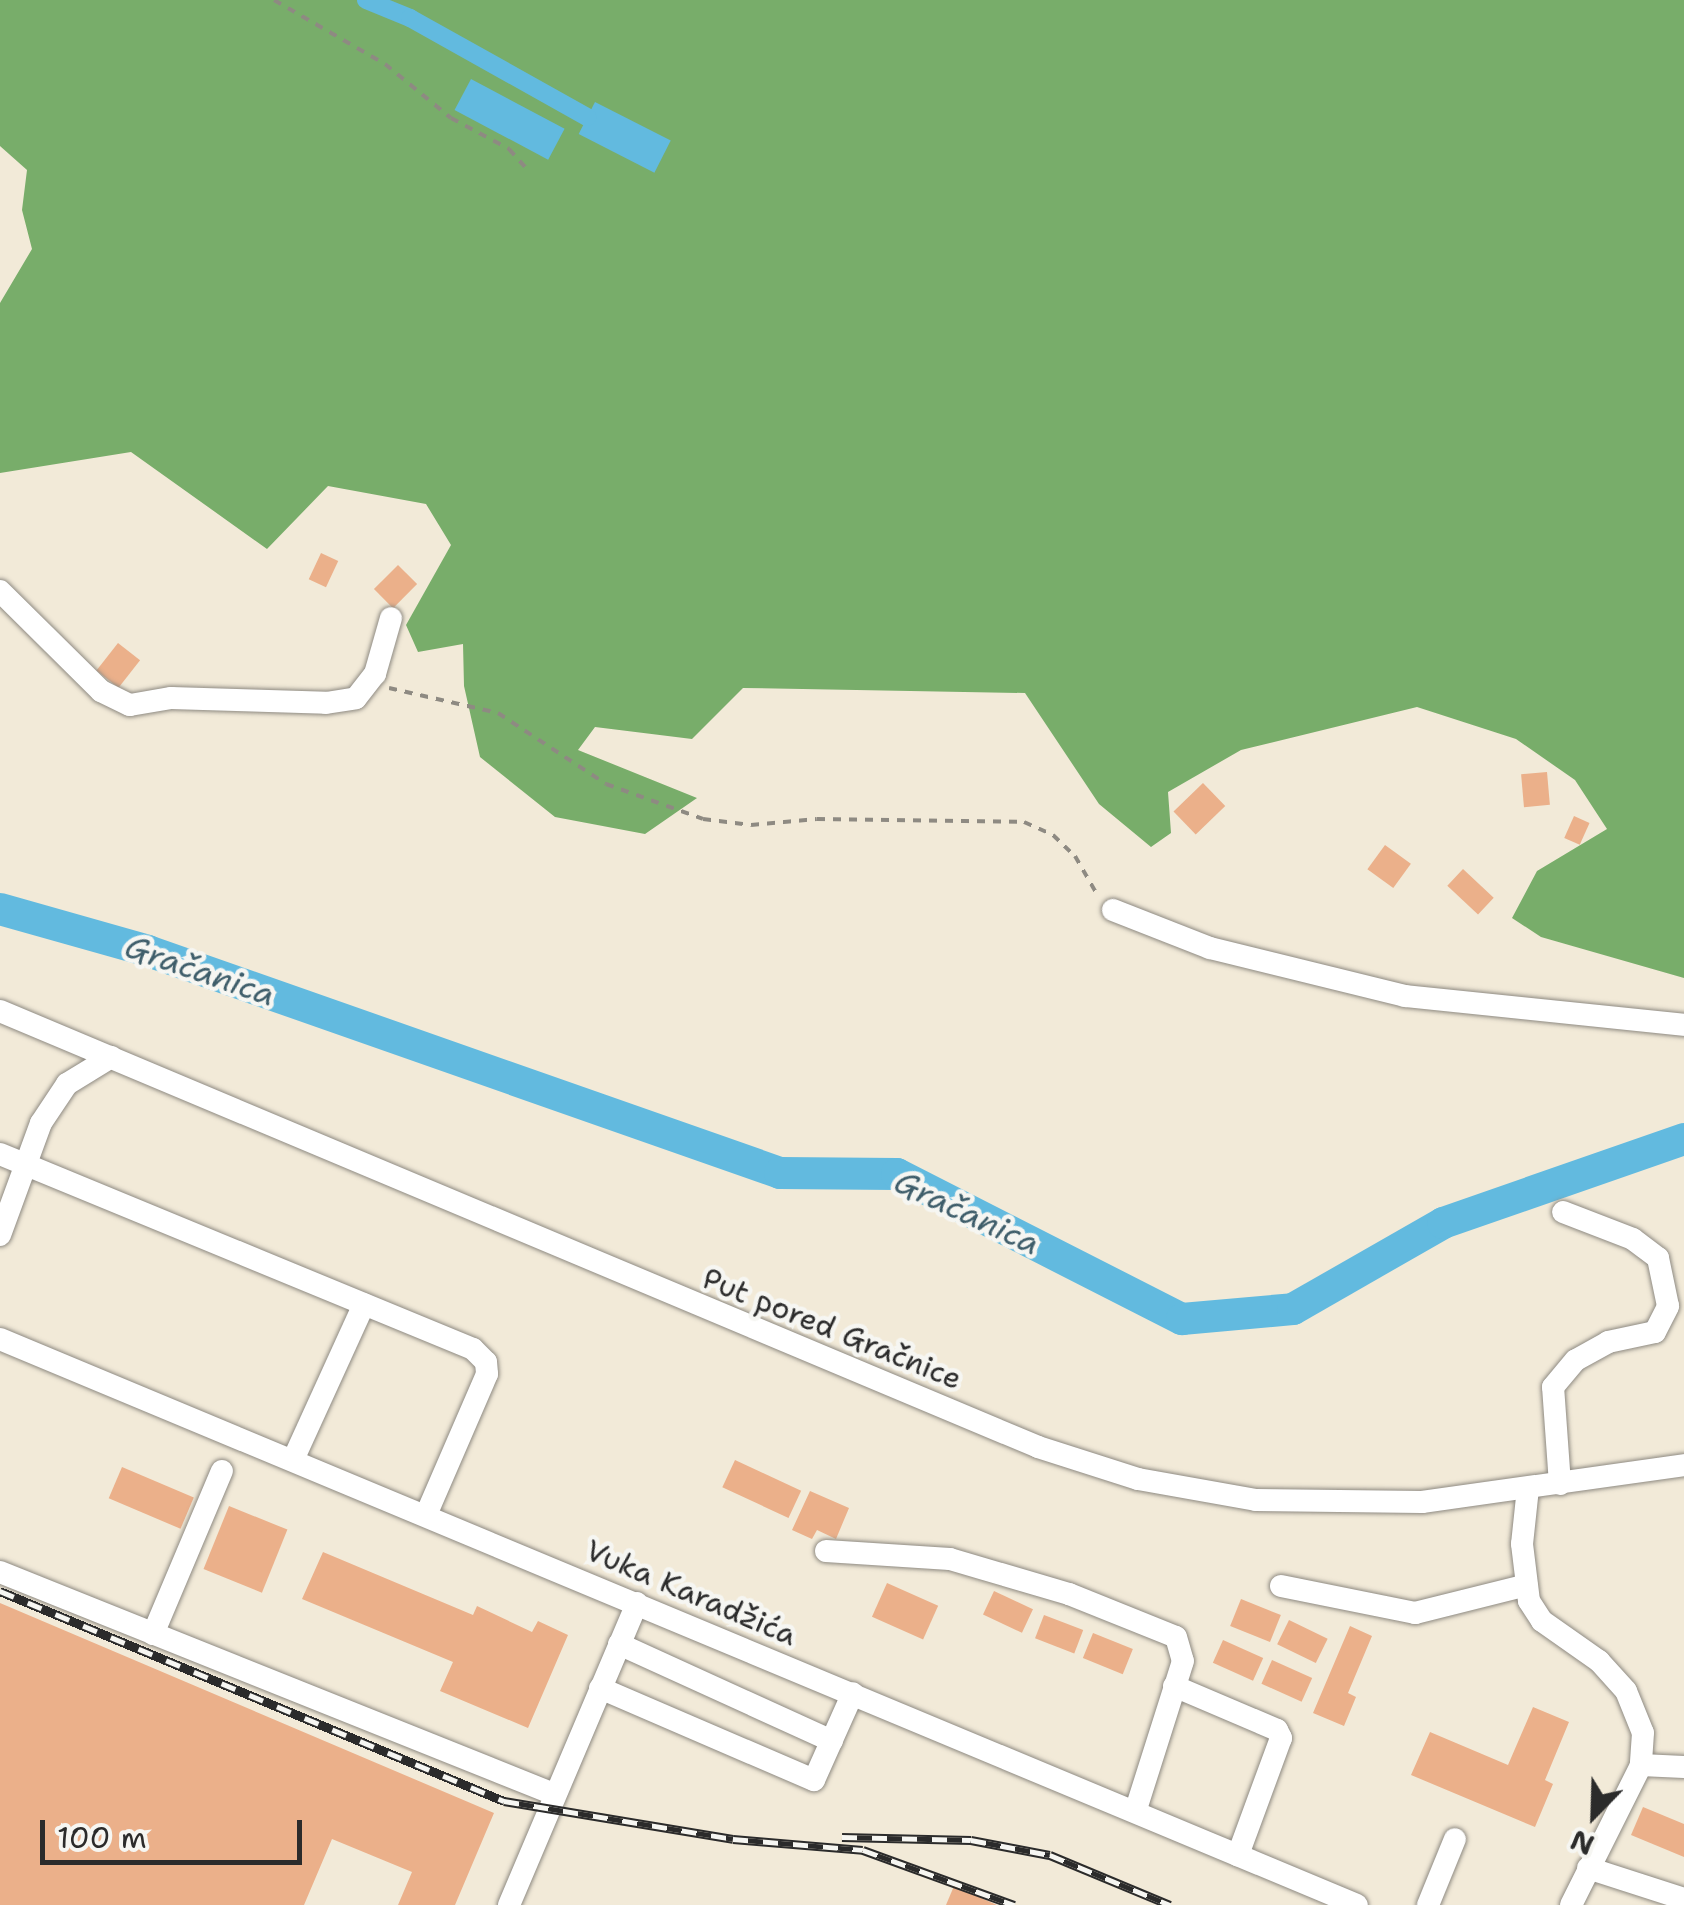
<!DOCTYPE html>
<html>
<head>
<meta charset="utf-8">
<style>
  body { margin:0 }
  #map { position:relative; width:1684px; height:1905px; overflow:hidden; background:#f2ead8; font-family:"Shantell Sans",sans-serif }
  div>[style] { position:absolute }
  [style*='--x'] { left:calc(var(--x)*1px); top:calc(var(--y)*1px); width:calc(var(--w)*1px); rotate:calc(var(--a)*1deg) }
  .forest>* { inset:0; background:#78ad6a }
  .water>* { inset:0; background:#62badf; transform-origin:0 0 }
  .canal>* { height:18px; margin:-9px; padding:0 9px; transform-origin:9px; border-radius:9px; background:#62badf }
  .river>* { height:32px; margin:-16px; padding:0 16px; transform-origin:16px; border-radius:16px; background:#62badf }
  .building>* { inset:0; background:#ebb08a; transform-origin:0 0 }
  .path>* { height:4px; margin-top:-2px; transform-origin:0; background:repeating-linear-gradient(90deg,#8e8a82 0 8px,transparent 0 16px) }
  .roads { filter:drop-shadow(0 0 2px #8e8a82) drop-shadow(0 0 2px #8e8a82) }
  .minor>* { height:22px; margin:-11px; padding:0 11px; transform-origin:11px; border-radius:11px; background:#fff }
  .rail>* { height:9px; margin-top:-4.5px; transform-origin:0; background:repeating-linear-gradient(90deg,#f6f6f2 0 15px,#2b2b2b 0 30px); box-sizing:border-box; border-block:2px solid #2b2b2b }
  span { translate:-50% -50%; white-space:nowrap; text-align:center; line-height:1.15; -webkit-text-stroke:9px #f6f6f2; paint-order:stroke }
  .street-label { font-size:30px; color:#2b2b2b }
  .water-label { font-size:32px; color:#3e5d6a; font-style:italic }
  .north { position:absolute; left:1544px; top:1765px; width:100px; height:100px; -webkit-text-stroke:8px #f6f6f2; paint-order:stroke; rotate:203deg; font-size:28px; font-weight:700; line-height:40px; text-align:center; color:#2b2b2b }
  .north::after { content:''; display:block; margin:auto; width:35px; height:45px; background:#2b2b2b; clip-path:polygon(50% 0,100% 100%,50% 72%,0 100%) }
  .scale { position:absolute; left:40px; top:1820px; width:262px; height:45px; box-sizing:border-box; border:5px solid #2b2b2b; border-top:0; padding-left:12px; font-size:30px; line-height:35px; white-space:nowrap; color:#2b2b2b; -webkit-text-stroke:8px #f6f6f2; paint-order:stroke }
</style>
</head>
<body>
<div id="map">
  <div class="forest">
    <i style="clip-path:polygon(0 0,1684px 0,1684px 978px,1541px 937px,1512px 918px,1537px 871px,1607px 829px,1575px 780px,1516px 739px,1417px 707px,1241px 750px,1168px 792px,1171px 833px,1151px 847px,1099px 804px,1025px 693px,743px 688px,692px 739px,595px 727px,578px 750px,697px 798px,645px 834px,555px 817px,480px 757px,464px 686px,463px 644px,418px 652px,406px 625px,451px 545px,426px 504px,328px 486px,267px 549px,131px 452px,0 473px,0 303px,32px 249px,22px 210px,27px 170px,0 146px)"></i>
  </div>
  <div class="water">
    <i style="left:471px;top:79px;width:106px;height:35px;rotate:28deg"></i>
    <i style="left:595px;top:102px;width:85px;height:36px;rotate:27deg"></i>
  </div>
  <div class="canal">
    <i style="--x:366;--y:0;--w:48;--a:22.2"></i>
    <i style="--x:410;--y:18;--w:203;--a:29.2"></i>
  </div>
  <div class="river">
    <i style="--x:0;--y:909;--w:154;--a:15.8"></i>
    <i style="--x:148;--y:951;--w:670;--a:19.35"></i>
    <i style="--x:780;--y:1173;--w:117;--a:0.5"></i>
    <i style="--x:897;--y:1174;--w:320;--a:27"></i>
    <i style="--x:1182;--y:1319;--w:111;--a:-5.1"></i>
    <i style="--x:1293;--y:1309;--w:173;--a:-29.8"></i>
    <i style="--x:1443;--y:1223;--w:255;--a:-19.2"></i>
  </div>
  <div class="building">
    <i style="left:321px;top:553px;width:19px;height:29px;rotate:25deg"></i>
    <i style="left:398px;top:565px;width:27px;height:34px;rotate:45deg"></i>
    <i style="left:118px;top:643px;width:28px;height:35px;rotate:38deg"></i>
    <i style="left:1547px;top:772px;width:33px;height:26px;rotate:85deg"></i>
    <i style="left:1203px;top:783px;width:32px;height:41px;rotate:46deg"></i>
    <i style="left:1574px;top:816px;width:17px;height:24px;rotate:24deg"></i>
    <i style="left:1385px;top:845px;width:32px;height:30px;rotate:36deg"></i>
    <i style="left:1463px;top:869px;width:42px;height:23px;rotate:43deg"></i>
    <i style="left:735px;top:1460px;width:73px;height:30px;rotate:25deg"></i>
    <i style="left:122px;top:1467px;width:78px;height:34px;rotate:23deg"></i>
    <i style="clip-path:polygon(810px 1491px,849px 1508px,836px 1539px,817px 1530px,812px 1539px,792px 1530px)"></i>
    <i style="left:229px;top:1506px;width:63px;height:68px;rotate:22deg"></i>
    <i style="clip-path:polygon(323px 1552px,473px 1615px,477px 1606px,532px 1632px,538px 1621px,568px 1635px,528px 1728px,440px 1691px,453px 1662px,302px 1599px)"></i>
    <i style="left:887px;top:1583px;width:56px;height:37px;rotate:24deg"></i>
    <i style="left:994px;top:1591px;width:43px;height:26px;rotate:25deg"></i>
    <i style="left:1241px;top:1599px;width:43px;height:29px;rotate:22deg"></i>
    <i style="clip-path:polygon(0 1603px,494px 1813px,455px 1905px,398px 1905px,412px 1872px,332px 1839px,304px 1905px,0 1905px)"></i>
    <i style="left:1044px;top:1615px;width:42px;height:25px;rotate:21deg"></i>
    <i style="left:1289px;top:1620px;width:43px;height:27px;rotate:26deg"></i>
    <i style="clip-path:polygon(1350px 1626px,1372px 1636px,1348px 1693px,1356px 1697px,1344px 1726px,1313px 1713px)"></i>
    <i style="left:1093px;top:1633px;width:43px;height:27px;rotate:22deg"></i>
    <i style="left:1223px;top:1640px;width:44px;height:25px;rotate:24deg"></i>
    <i style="left:1272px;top:1660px;width:44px;height:26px;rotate:24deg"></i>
    <i style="clip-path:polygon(1533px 1707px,1569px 1722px,1545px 1780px,1553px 1784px,1535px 1827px,1411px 1775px,1430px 1732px,1508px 1765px)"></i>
    <i style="clip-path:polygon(1643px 1807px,1684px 1824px,1684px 1857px,1631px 1835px)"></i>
    <i style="clip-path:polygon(954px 1886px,997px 1905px,946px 1905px)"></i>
  </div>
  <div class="path">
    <i style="--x:274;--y:0;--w:128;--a:30"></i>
    <i style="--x:385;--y:64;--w:85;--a:39.3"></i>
    <i style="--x:451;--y:118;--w:66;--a:28.1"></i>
    <i style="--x:509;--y:149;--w:28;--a:48"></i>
    <i style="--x:389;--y:688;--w:112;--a:12.9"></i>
    <i style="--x:498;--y:713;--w:129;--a:33.3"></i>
    <i style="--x:606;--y:784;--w:103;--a:19.8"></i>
    <i style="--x:703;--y:819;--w:48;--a:7.1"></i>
    <i style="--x:751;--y:825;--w:66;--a:-5.2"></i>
    <i style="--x:817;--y:819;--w:207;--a:0.8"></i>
    <i style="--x:1024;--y:822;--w:32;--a:24"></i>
    <i style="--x:1053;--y:835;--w:30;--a:44"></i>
    <i style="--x:1075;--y:856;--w:46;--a:60.1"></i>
  </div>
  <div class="roads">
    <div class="minor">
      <i style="--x:0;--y:591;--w:142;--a:44.7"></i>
      <i style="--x:101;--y:691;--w:32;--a:26"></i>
      <i style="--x:130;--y:705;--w:42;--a:-9.7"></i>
      <i style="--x:171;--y:698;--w:155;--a:1.8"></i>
      <i style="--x:326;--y:703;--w:30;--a:-9"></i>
      <i style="--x:356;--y:698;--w:31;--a:-52"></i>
      <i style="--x:375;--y:674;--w:58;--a:-74.1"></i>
      <i style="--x:1113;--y:910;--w:104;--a:21.4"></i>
      <i style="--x:1210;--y:948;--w:201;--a:13.8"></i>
      <i style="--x:1405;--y:996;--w:281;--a:5.9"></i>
      <i style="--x:0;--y:1011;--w:1126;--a:22.78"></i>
      <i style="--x:1038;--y:1447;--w:105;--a:17.7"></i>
      <i style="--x:1138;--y:1479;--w:120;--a:10.1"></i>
      <i style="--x:1256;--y:1500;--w:166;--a:0.7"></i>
      <i style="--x:1422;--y:1502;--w:265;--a:-8"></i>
      <i style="--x:0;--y:1154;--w:512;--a:22.4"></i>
      <i style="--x:473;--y:1349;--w:18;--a:45"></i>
      <i style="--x:486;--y:1362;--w:12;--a:85"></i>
      <i style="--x:487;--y:1374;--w:154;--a:113.4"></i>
      <i style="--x:0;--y:1235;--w:119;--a:-69.9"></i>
      <i style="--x:41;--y:1123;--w:47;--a:-56.3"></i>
      <i style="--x:67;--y:1084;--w:52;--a:-31.5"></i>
      <i style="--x:0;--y:1339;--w:1470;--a:22.64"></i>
      <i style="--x:293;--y:1460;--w:171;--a:-65.5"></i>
      <i style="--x:1560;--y:1484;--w:97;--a:-94.1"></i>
      <i style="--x:1553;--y:1387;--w:35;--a:-50"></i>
      <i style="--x:1576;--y:1360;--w:37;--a:-29"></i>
      <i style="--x:1608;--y:1342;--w:48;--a:-12"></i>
      <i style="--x:1655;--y:1332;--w:29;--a:-63"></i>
      <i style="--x:1668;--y:1306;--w:49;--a:-101.8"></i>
      <i style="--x:1658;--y:1258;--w:31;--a:-143"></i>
      <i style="--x:1633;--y:1239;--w:75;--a:-158.9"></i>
      <i style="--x:1528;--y:1488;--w:56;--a:96.1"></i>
      <i style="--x:1522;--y:1544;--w:57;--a:83"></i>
      <i style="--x:1529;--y:1601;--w:24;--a:57"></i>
      <i style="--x:1542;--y:1621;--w:70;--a:35.1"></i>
      <i style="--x:1599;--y:1661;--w:40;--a:48"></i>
      <i style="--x:1626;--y:1691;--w:45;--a:68"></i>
      <i style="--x:1643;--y:1733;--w:32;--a:94"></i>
      <i style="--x:826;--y:1551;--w:124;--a:3.7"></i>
      <i style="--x:950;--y:1559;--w:124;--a:16.4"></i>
      <i style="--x:1069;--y:1594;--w:115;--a:21.9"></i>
      <i style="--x:1176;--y:1637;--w:25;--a:74"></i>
      <i style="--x:1183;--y:1661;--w:158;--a:107.6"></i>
      <i style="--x:0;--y:1572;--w:597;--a:21.84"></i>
      <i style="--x:1281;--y:1586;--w:137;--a:11.4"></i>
      <i style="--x:1415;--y:1613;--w:115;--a:-14"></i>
      <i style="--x:153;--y:1634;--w:177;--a:-67.1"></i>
      <i style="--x:619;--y:1644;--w:234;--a:24.5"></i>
      <i style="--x:1174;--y:1686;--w:112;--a:23.1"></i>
      <i style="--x:1277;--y:1730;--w:9;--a:63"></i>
      <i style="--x:1281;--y:1738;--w:125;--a:110.2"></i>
      <i style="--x:600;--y:1688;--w:233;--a:23.3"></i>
      <i style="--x:814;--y:1780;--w:95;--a:-65.9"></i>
      <i style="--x:1588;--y:1868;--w:101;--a:17.9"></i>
      <i style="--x:509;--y:1905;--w:328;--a:-67"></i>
      <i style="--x:1428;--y:1905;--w:71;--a:-67.8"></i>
      <i style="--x:1571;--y:1905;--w:157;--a:-63.4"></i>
      <i style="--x:1641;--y:1765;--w:43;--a:2.7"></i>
    </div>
  </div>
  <div class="rail">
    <i style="--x:0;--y:1591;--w:546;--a:22.62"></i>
    <i style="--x:504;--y:1801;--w:232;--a:9.4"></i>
    <i style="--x:733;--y:1839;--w:130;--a:4.8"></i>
    <i style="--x:863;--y:1850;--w:161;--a:20"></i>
    <i style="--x:842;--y:1837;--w:129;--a:1.3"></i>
    <i style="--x:971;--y:1840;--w:80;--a:10.8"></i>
    <i style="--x:1050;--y:1855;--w:130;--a:22.6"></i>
  </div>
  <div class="street-label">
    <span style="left:832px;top:1329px;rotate:22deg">Put pored Gračnice</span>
    <span style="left:691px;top:1593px;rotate:23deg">Vuka Karadžića</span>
  </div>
  <div class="water-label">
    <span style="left:200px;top:971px;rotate:19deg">Gračanica</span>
    <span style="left:967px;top:1213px;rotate:25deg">Gračanica</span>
  </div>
  <div class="north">N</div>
  <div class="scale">100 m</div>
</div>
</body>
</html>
